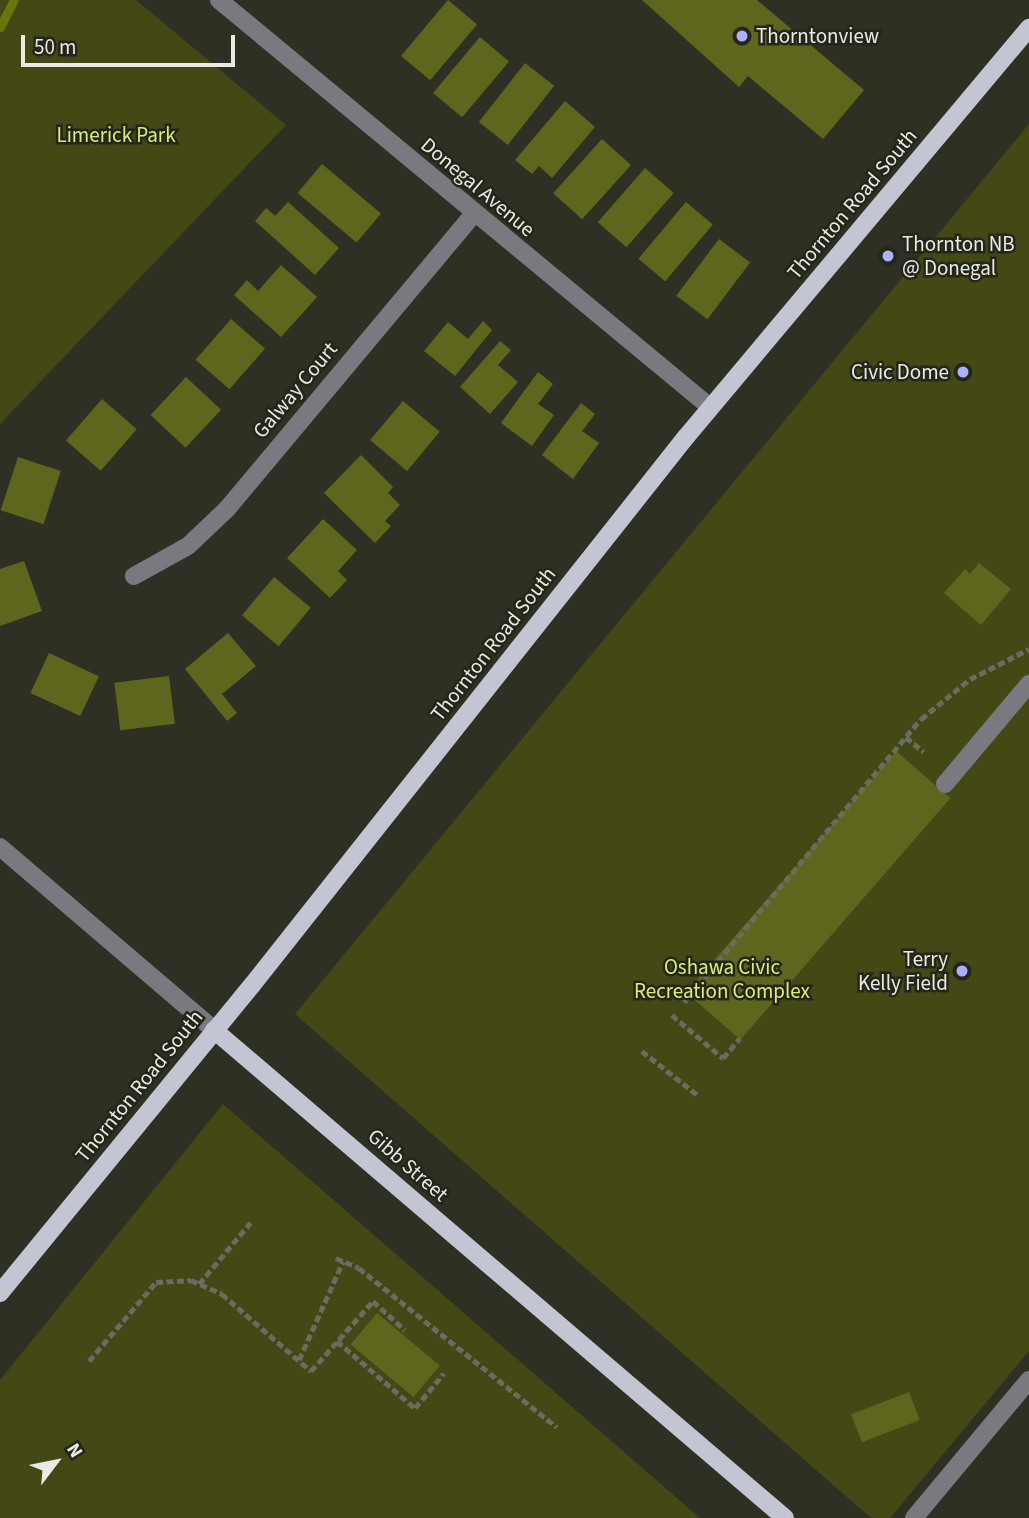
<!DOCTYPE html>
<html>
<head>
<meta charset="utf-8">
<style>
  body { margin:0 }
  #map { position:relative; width:1029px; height:1518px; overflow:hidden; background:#2e3023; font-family:"Source Sans 3",sans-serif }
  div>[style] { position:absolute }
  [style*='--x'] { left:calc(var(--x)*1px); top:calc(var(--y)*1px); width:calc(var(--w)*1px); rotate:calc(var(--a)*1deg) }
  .green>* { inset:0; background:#434814 }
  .stream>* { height:9px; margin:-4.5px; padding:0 4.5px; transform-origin:4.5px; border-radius:4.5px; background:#6b7408 }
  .building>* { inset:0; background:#5e661e; transform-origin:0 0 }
  .path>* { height:4.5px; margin-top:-2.25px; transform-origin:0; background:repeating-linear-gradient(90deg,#6a6c61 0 7px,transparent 0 10.5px) }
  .minor>* { height:18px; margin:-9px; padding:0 9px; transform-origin:9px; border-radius:9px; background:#797a80 }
  .major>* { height:18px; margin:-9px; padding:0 9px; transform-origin:9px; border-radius:9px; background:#c4c5d2 }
  .dots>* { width:19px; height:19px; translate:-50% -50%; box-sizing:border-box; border:4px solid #24261a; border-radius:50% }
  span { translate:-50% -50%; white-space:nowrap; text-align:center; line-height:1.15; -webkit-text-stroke:5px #24261a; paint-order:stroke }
  .poi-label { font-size:21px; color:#e9ebe3 }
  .left { translate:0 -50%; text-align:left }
  .right { translate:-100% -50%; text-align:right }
  .park-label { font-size:21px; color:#deee73 }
  .street-label { font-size:21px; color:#e9ebe3 }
  .north { position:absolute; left:21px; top:1427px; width:70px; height:70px; -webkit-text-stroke:5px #24261a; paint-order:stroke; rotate:58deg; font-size:19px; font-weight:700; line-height:28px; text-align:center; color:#e9ebe3 }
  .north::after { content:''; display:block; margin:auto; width:24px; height:32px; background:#e9ebe3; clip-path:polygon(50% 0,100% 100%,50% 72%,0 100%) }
  .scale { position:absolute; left:21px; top:35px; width:214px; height:32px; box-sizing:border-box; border:4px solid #e9ebe3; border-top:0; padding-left:9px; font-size:21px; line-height:24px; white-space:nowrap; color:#e9ebe3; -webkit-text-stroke:5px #24261a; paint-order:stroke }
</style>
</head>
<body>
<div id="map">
  <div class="green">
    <i style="clip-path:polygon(0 0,136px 0,286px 125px,0 424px)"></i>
    <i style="clip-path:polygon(1029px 124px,1029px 1351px,890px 1518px,871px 1518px,295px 1014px)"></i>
    <i style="clip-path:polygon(223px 1104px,700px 1518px,0 1518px,0 1380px)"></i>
  </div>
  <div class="stream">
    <i style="--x:0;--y:27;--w:30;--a:-63"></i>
  </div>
  <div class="building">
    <i style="left:448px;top:0;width:38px;height:73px;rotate:40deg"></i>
    <i style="clip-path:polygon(642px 0,757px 0,864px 90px,823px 139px,748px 76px,739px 87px)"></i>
    <i style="left:480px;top:37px;width:38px;height:73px;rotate:40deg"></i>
    <i style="left:525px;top:63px;width:37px;height:75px;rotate:38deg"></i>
    <i style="clip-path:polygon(565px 101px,595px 127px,552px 178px,539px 166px,532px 174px,515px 160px)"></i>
    <i style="left:602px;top:139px;width:39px;height:73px;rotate:42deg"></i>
    <i style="left:322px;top:164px;width:77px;height:38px;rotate:40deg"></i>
    <i style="left:645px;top:168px;width:38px;height:72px;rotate:41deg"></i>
    <i style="clip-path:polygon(288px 202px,339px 248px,315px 275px,255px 221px,266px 208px,275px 216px)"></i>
    <i style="left:686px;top:202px;width:35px;height:74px;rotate:40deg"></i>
    <i style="left:719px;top:239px;width:39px;height:71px;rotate:37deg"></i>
    <i style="clip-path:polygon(281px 265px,317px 297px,281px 337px,234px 295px,247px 280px,258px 291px)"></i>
    <i style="left:231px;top:319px;width:45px;height:54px;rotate:41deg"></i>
    <i style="clip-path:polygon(483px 321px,492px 330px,455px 376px,424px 351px,448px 322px,468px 339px)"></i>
    <i style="clip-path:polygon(500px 341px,511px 350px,498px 365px,518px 382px,490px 414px,460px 387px)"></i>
    <i style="clip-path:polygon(538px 372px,553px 384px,538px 404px,554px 415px,532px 446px,501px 423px)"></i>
    <i style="left:186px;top:377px;width:48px;height:52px;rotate:43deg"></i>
    <i style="left:102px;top:399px;width:46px;height:55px;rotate:41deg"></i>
    <i style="left:403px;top:401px;width:48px;height:51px;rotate:40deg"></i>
    <i style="clip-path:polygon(581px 403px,595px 414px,582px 431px,599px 443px,573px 479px,542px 455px)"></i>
    <i style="clip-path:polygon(361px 455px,393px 487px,388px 493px,400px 505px,385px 521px,391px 526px,375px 543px,324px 493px)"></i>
    <i style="left:18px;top:457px;width:45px;height:56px;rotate:18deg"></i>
    <i style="clip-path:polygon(323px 519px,357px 550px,338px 571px,347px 580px,330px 598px,287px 558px)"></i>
    <i style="clip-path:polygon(24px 561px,42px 611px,0 626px,0 569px)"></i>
    <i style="clip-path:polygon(979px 563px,1011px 589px,981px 625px,944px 593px,965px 569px,970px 574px)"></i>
    <i style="left:274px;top:577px;width:48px;height:50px;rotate:40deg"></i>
    <i style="clip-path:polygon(228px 633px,256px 666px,222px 694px,237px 713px,227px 721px,185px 669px)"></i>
    <i style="left:49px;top:653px;width:55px;height:44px;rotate:25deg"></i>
    <i style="left:169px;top:676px;width:48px;height:55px;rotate:83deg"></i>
    <i style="left:896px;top:751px;width:72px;height:320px;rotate:41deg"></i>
    <i style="left:377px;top:1313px;width:82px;height:41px;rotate:40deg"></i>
    <i style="left:909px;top:1392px;width:30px;height:62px;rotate:69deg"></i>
  </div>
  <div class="path">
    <i style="--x:906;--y:737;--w:23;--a:40"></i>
    <i style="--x:684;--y:1002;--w:369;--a:-50.1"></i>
    <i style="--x:921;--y:719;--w:63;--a:-39.2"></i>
    <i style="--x:970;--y:679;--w:66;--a:-27"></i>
    <i style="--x:672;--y:1015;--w:67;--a:40.1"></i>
    <i style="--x:723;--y:1058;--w:26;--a:-50"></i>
    <i style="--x:642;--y:1051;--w:73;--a:38.3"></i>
    <i style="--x:336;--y:1258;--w:25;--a:23"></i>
    <i style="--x:359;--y:1268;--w:254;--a:38.8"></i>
    <i style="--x:199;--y:1284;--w:80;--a:-50.1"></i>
    <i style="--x:337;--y:1341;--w:103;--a:40.7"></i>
    <i style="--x:415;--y:1408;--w:45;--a:-50.4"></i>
    <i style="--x:299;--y:1360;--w:108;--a:-66"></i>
    <i style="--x:89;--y:1361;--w:104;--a:-49.7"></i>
    <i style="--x:156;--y:1282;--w:35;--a:-3"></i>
    <i style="--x:191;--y:1280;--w:34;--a:24"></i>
    <i style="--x:222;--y:1294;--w:118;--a:40.9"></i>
    <i style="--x:311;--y:1371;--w:94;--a:-48.5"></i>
    <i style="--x:373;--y:1301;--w:43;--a:42.2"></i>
  </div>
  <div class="minor">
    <i style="--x:219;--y:0;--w:638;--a:39.66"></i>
    <i style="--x:134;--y:576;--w:62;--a:-29.1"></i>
    <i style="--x:188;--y:546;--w:54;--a:-43.5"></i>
    <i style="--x:227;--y:509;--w:385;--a:-50.1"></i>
    <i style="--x:945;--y:784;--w:131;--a:-50"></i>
    <i style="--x:0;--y:847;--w:282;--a:40.5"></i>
    <i style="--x:914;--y:1518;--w:180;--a:-50.2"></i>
  </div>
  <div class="major">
    <i style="--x:214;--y:1030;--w:751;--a:40.52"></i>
    <i style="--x:0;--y:1293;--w:399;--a:-50.7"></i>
    <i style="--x:253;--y:984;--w:698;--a:-51.64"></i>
    <i style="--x:686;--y:437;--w:534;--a:-50.02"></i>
  </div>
  <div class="dots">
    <i style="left:742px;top:36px;background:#acaffb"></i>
    <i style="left:888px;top:256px;background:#acaffb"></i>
    <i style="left:963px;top:372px;background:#acaffb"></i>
    <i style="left:962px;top:971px;background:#acaffb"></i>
  </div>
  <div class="poi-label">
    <span class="left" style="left:756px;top:36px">Thorntonview</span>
    <span class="left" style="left:902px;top:256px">Thornton NB<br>@ Donegal</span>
    <span class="right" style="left:949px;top:372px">Civic Dome</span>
    <span class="right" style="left:948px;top:971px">Terry<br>Kelly Field</span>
  </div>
  <div class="park-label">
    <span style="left:116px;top:135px">Limerick Park</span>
    <span style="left:722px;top:979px">Oshawa Civic<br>Recreation Complex</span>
  </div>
  <div class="street-label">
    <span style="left:478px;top:187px;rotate:40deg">Donegal Avenue</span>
    <span style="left:852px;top:204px;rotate:-50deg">Thornton Road South</span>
    <span style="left:295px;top:390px;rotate:-50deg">Galway Court</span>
    <span style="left:493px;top:644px;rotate:-52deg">Thornton Road South</span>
    <span style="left:139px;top:1086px;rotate:-51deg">Thornton Road South</span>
    <span style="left:408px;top:1165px;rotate:41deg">Gibb Street</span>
  </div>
  <div class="north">N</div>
  <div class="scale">50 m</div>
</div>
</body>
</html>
